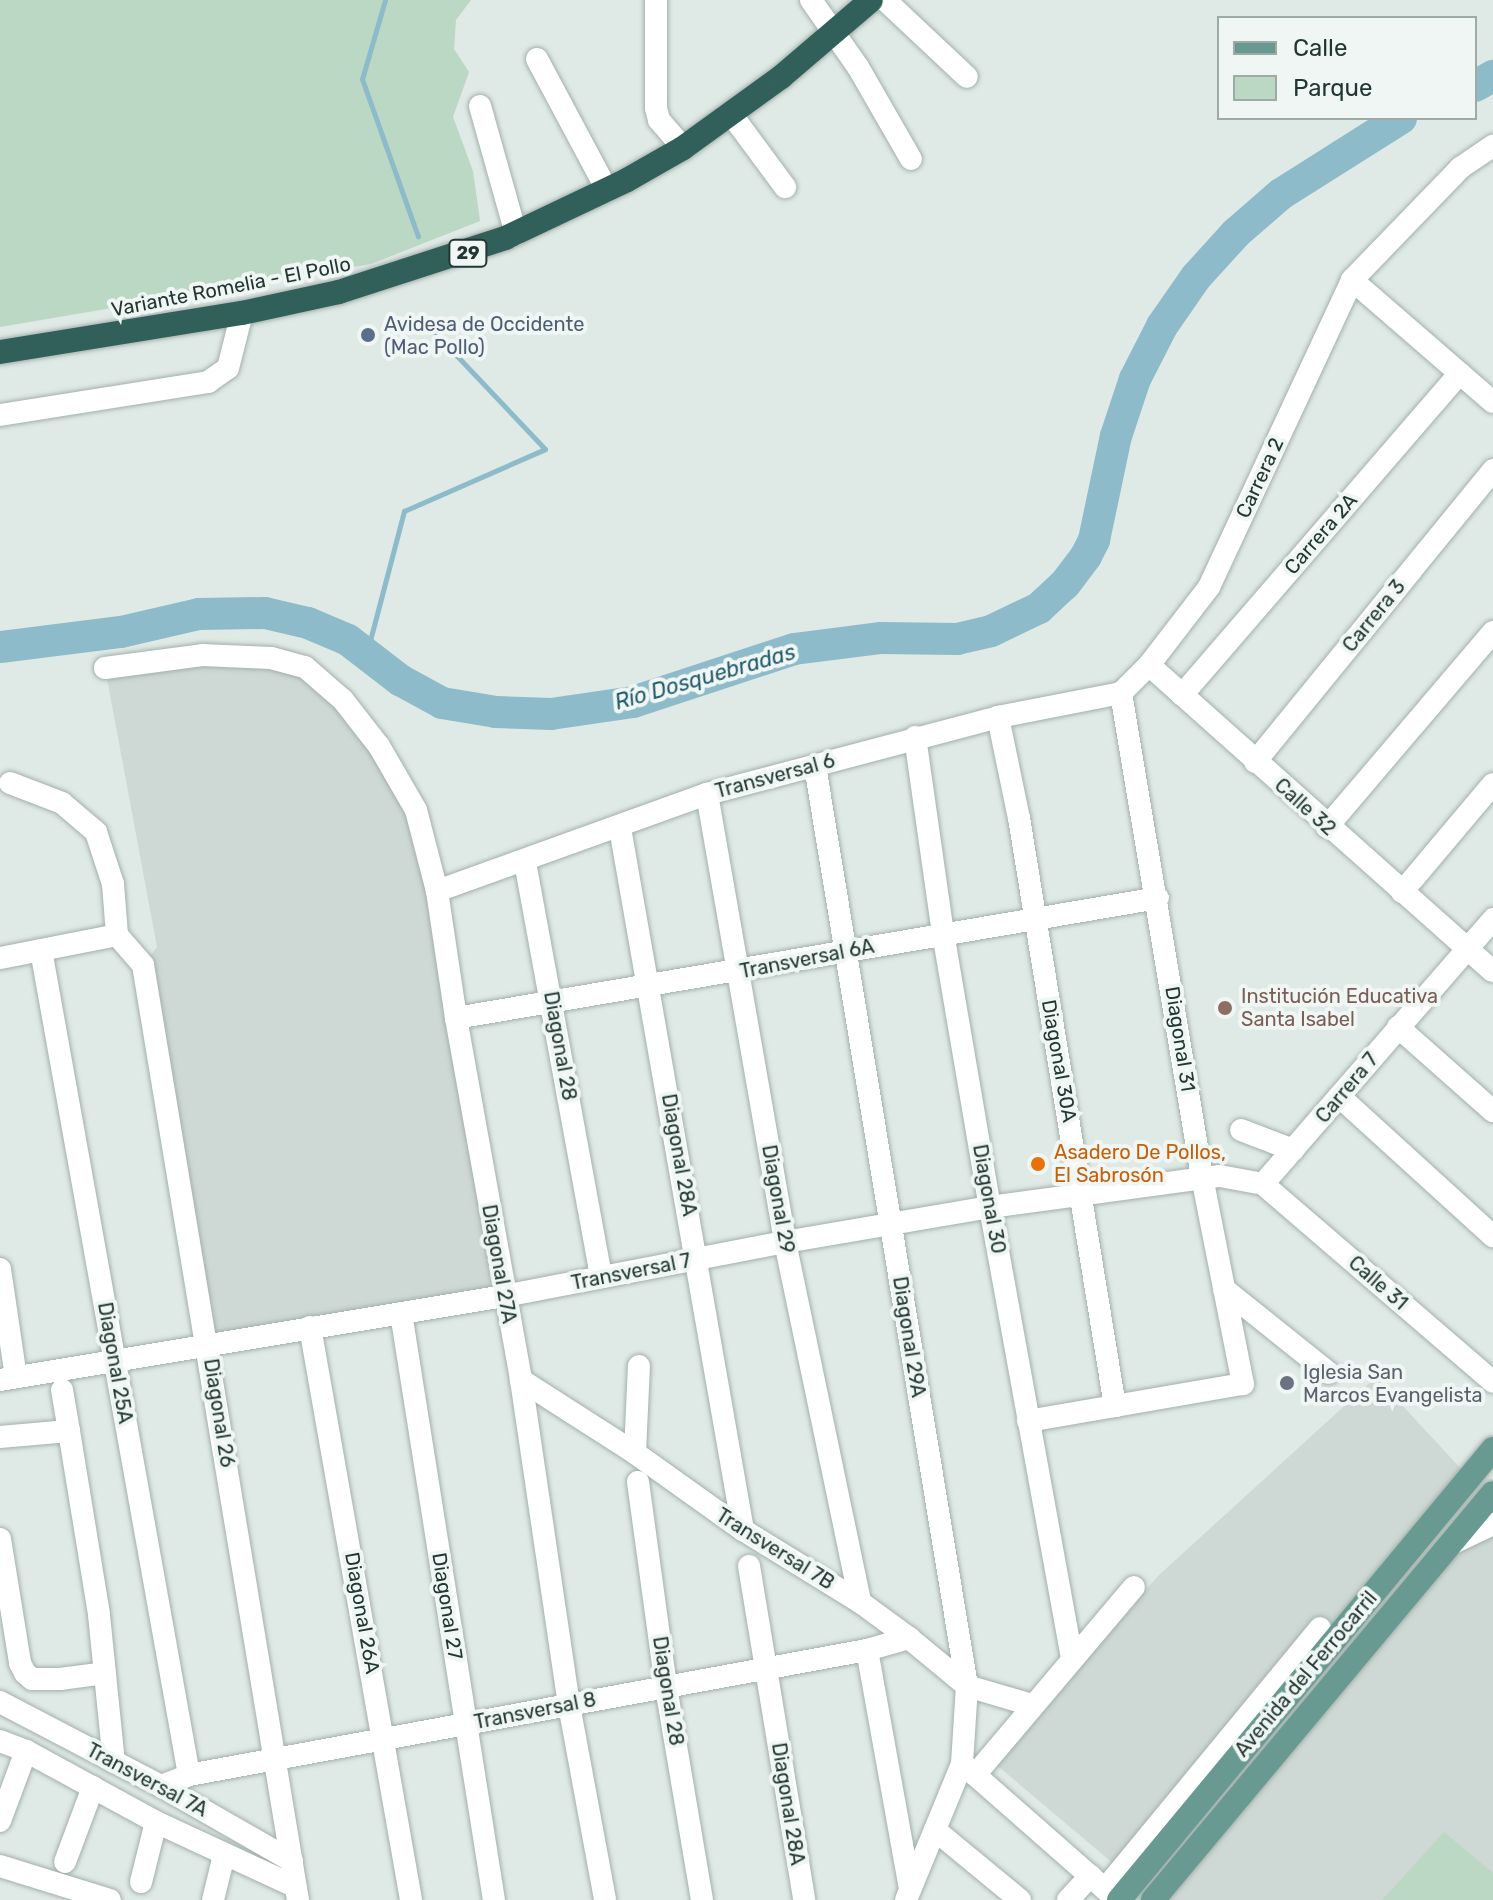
<!DOCTYPE html>
<html>
<head>
<meta charset="utf-8">
<style>
  body { margin:0 }
  #map { position:relative; width:1493px; height:1900px; overflow:hidden; background:#dfe9e5; font-family:Rubik,sans-serif }
  div>[style] { position:absolute }
  [style*='--x'] { left:calc(var(--x)*1px); top:calc(var(--y)*1px); width:calc(var(--w)*1px); rotate:calc(var(--a)*1deg) }
  .built>* { inset:0; background:#ced8d4 }
  .green>* { inset:0; background:#bad8c4 }
  .stream>* { height:5px; margin:-2.5px; padding:0 2.5px; transform-origin:2.5px; border-radius:2.5px; background:#8dbbc9 }
  .river>* { height:32px; margin:-16px; padding:0 16px; transform-origin:16px; border-radius:16px; background:#8dbbc9 }
  .roads { filter:drop-shadow(0 0 2px #a3b0ac) drop-shadow(0 0 2px #a3b0ac) }
  .minor>* { height:22px; margin:-11px; padding:0 11px; transform-origin:11px; border-radius:11px; background:#fff }
  .major>* { height:24px; margin:-12px; padding:0 12px; transform-origin:12px; border-radius:12px; background:#689a91 }
  .highway>* { height:24px; margin:-12px; padding:0 12px; transform-origin:12px; border-radius:12px; background:#31605a }
  .dots>* { width:22px; height:22px; translate:-50% -50%; box-sizing:border-box; border:4px solid #eff6f3; border-radius:50% }
  span { translate:-50% -50%; white-space:nowrap; text-align:center; line-height:1.15; -webkit-text-stroke:8px #eff6f3; paint-order:stroke }
  .shield-label span { padding:2px 6px; background:#eff6f3; border:2px solid; border-radius:6px; -webkit-text-stroke-width:0 }
  .shield-label { font-size:18px; color:#223733; font-weight:700 }
  .street-label { font-size:20px; color:#223733 }
  .service-label { font-size:20px; color:#4e5e75 }
  .left { translate:0 -50%; text-align:left }
  .education-label { font-size:20px; color:#785e54 }
  .food-label { font-size:20px; color:#c56008 }
  .worship-label { font-size:20px; color:#5b616d }
  .water-label { font-size:22px; color:#235b6c; font-style:italic }
  .legend { position:absolute; left:1217px; top:16px; width:260px; height:104px; box-sizing:border-box; background:#eff6f3; border:2px solid #9daaa6; margin:0; padding:10px 14px; list-style:none; font-size:24px; color:#223733 }
  .legend li { display:flex; align-items:center; gap:16px; height:40px }
  .legend b { width:40px; border:2px solid #9daaa6 }
</style>
</head>
<body>
<div id="map">
  <div class="built">
    <i style="clip-path:polygon(202px 655px,305px 667px,416px 810px,504px 1296px,208px 1344px,143px 965px,157px 947px,105px 668px)"></i>
    <i style="clip-path:polygon(1376px 1377px,1464px 1472px,1121px 1870px,993px 1762px,1158px 1576px)"></i>
    <i style="clip-path:polygon(1493px 1493px,1493px 1900px,1153px 1900px)"></i>
  </div>
  <div class="green">
    <i style="clip-path:polygon(0 0,471px 0,456px 20px,454px 49px,469px 72px,453px 117px,473px 171px,480px 221px,371px 264px,0 327px)"></i>
    <i style="clip-path:polygon(1444px 1832px,1493px 1873px,1493px 1900px,1382px 1900px)"></i>
  </div>
  <div class="stream">
    <i style="--x:385;--y:0;--w:82;--a:106.2"></i>
    <i style="--x:362;--y:79;--w:167;--a:70.4"></i>
    <i style="--x:367;--y:652;--w:146;--a:-75.3"></i>
    <i style="--x:404;--y:511;--w:154;--a:-23.7"></i>
    <i style="--x:545;--y:449;--w:178;--a:-133.4"></i>
  </div>
  <div class="river">
    <i style="--x:1475;--y:86;--w:21;--a:-29"></i>
    <i style="--x:0;--y:647;--w:122;--a:-7.1"></i>
    <i style="--x:121;--y:632;--w:80;--a:-13"></i>
    <i style="--x:199;--y:614;--w:66;--a:-0.9"></i>
    <i style="--x:265;--y:613;--w:44;--a:13.1"></i>
    <i style="--x:308;--y:623;--w:43;--a:23"></i>
    <i style="--x:348;--y:640;--w:66;--a:37.6"></i>
    <i style="--x:400;--y:680;--w:48;--a:28.7"></i>
    <i style="--x:442;--y:703;--w:55;--a:9.5"></i>
    <i style="--x:496;--y:712;--w:55;--a:2.1"></i>
    <i style="--x:551;--y:714;--w:83;--a:-8.3"></i>
    <i style="--x:633;--y:702;--w:169;--a:-18.2"></i>
    <i style="--x:794;--y:649;--w:88;--a:-7.2"></i>
    <i style="--x:881;--y:638;--w:76;--a:0.8"></i>
    <i style="--x:957;--y:639;--w:35;--a:-13"></i>
    <i style="--x:991;--y:631;--w:53;--a:-25.6"></i>
    <i style="--x:1039;--y:608;--w:35;--a:-43"></i>
    <i style="--x:1065;--y:584;--w:35;--a:-53"></i>
    <i style="--x:1086;--y:556;--w:18;--a:-63"></i>
    <i style="--x:1094;--y:540;--w:106;--a:-78.1"></i>
    <i style="--x:1116;--y:436;--w:60;--a:-71.6"></i>
    <i style="--x:1135;--y:379;--w:59;--a:-63"></i>
    <i style="--x:1162;--y:326;--w:60;--a:-55.2"></i>
    <i style="--x:1196;--y:277;--w:59;--a:-47.7"></i>
    <i style="--x:1236;--y:233;--w:60;--a:-40.9"></i>
    <i style="--x:1281;--y:194;--w:142;--a:-32.3"></i>
  </div>
  <div class="roads">
    <div class="minor">
      <i style="--x:656;--y:0;--w:108;--a:90"></i>
      <i style="--x:656;--y:108;--w:12;--a:76"></i>
      <i style="--x:659;--y:120;--w:37;--a:49"></i>
      <i style="--x:811;--y:0;--w:82;--a:55"></i>
      <i style="--x:858;--y:67;--w:106;--a:60.1"></i>
      <i style="--x:885;--y:0;--w:112;--a:43.2"></i>
      <i style="--x:537;--y:59;--w:149;--a:61.9"></i>
      <i style="--x:480;--y:106;--w:133;--a:74.3"></i>
      <i style="--x:731;--y:114;--w:91;--a:53.5"></i>
      <i style="--x:1352;--y:280;--w:186;--a:40.9"></i>
      <i style="--x:0;--y:415;--w:211;--a:-9"></i>
      <i style="--x:208;--y:382;--w:24;--a:-35"></i>
      <i style="--x:228;--y:368;--w:57;--a:-75.7"></i>
      <i style="--x:1149;--y:665;--w:460;--a:41.7"></i>
      <i style="--x:105;--y:668;--w:98;--a:-7.6"></i>
      <i style="--x:202;--y:655;--w:69;--a:2.5"></i>
      <i style="--x:271;--y:658;--w:35;--a:15"></i>
      <i style="--x:305;--y:667;--w:50;--a:41"></i>
      <i style="--x:343;--y:700;--w:58;--a:52"></i>
      <i style="--x:379;--y:746;--w:74;--a:60"></i>
      <i style="--x:416;--y:810;--w:84;--a:75.5"></i>
      <i style="--x:437;--y:891;--w:128;--a:81.5"></i>
      <i style="--x:456;--y:1018;--w:368;--a:79.8"></i>
      <i style="--x:521;--y:1380;--w:329;--a:81.6"></i>
      <i style="--x:569;--y:1705;--w:198;--a:79.5"></i>
      <i style="--x:1121;--y:693;--w:40;--a:-45"></i>
      <i style="--x:1149;--y:665;--w:98;--a:-52.4"></i>
      <i style="--x:1209;--y:587;--w:339;--a:-65"></i>
      <i style="--x:1352;--y:280;--w:156;--a:-46"></i>
      <i style="--x:1460;--y:168;--w:40;--a:-34"></i>
      <i style="--x:1182;--y:695;--w:425;--a:-49.2"></i>
      <i style="--x:998;--y:717;--w:103;--a:78.3"></i>
      <i style="--x:1019;--y:818;--w:596;--a:80.73"></i>
      <i style="--x:915;--y:737;--w:198;--a:81.9"></i>
      <i style="--x:943;--y:933;--w:278;--a:80.3"></i>
      <i style="--x:990;--y:1207;--w:459;--a:79.7"></i>
      <i style="--x:1255;--y:762;--w:377;--a:-50.8"></i>
      <i style="--x:815;--y:766;--w:932;--a:80.62"></i>
      <i style="--x:967;--y:1686;--w:78;--a:93.7"></i>
      <i style="--x:962;--y:1764;--w:147;--a:112.4"></i>
      <i style="--x:10;--y:783;--w:56;--a:21"></i>
      <i style="--x:62;--y:803;--w:45;--a:40.5"></i>
      <i style="--x:96;--y:832;--w:55;--a:71.9"></i>
      <i style="--x:113;--y:884;--w:51;--a:85.5"></i>
      <i style="--x:707;--y:794;--w:455;--a:80.1"></i>
      <i style="--x:785;--y:1242;--w:368;--a:78.2"></i>
      <i style="--x:1327;--y:827;--w:256;--a:-49.6"></i>
      <i style="--x:620;--y:828;--w:713;--a:80.06"></i>
      <i style="--x:525;--y:862;--w:422;--a:79.6"></i>
      <i style="--x:437;--y:891;--w:287;--a:-19.8"></i>
      <i style="--x:707;--y:794;--w:301;--a:-14.8"></i>
      <i style="--x:998;--y:717;--w:125;--a:-11"></i>
      <i style="--x:1402;--y:892;--w:141;--a:-49.9"></i>
      <i style="--x:117;--y:935;--w:40;--a:49"></i>
      <i style="--x:143;--y:965;--w:948;--a:80.59"></i>
      <i style="--x:41;--y:950;--w:838;--a:79.83"></i>
      <i style="--x:0;--y:958;--w:119;--a:-11.1"></i>
      <i style="--x:456;--y:1018;--w:712;--a:-9.7"></i>
      <i style="--x:1398;--y:1027;--w:127;--a:41.5"></i>
      <i style="--x:1340;--y:1097;--w:207;--a:42.3"></i>
      <i style="--x:1241;--y:1130;--w:56;--a:21"></i>
      <i style="--x:1263;--y:1184;--w:351;--a:-49"></i>
      <i style="--x:0;--y:1269;--w:109;--a:81.6"></i>
      <i style="--x:1224;--y:1289;--w:134;--a:38.7"></i>
      <i style="--x:401;--y:1313;--w:594;--a:81"></i>
      <i style="--x:310;--y:1327;--w:582;--a:80"></i>
      <i style="--x:0;--y:1380;--w:511;--a:-9.46"></i>
      <i style="--x:504;--y:1296;--w:286;--a:-10.9"></i>
      <i style="--x:785;--y:1242;--w:208;--a:-9.7"></i>
      <i style="--x:990;--y:1207;--w:232;--a:-7.7"></i>
      <i style="--x:1220;--y:1176;--w:44;--a:10.5"></i>
      <i style="--x:1263;--y:1184;--w:303;--a:40.7"></i>
      <i style="--x:521;--y:1380;--w:135;--a:32.6"></i>
      <i style="--x:635;--y:1453;--w:133;--a:35.5"></i>
      <i style="--x:743;--y:1530;--w:137;--a:31.6"></i>
      <i style="--x:860;--y:1602;--w:61;--a:36.3"></i>
      <i style="--x:909;--y:1638;--w:75;--a:39.6"></i>
      <i style="--x:967;--y:1686;--w:68;--a:16.3"></i>
      <i style="--x:62;--y:1390;--w:42;--a:80.3"></i>
      <i style="--x:1028;--y:1421;--w:218;--a:-9.8"></i>
      <i style="--x:1243;--y:1384;--w:211;--a:-101.2"></i>
      <i style="--x:1202;--y:1177;--w:491;--a:-99.5"></i>
      <i style="--x:0;--y:1437;--w:69;--a:-5"></i>
      <i style="--x:69;--y:1431;--w:186;--a:80.7"></i>
      <i style="--x:99;--y:1615;--w:148;--a:84.2"></i>
      <i style="--x:635;--y:1453;--w:87;--a:-87.4"></i>
      <i style="--x:638;--y:1482;--w:207;--a:82.2"></i>
      <i style="--x:666;--y:1687;--w:216;--a:80.4"></i>
      <i style="--x:0;--y:1539;--w:126;--a:80.8"></i>
      <i style="--x:20;--y:1663;--w:11;--a:63"></i>
      <i style="--x:25;--y:1673;--w:9;--a:41"></i>
      <i style="--x:32;--y:1679;--w:28;--a:0"></i>
      <i style="--x:60;--y:1679;--w:45;--a:-7.6"></i>
      <i style="--x:1451;--y:1544;--w:47;--a:-25.5"></i>
      <i style="--x:749;--y:1566;--w:338;--a:80.6"></i>
      <i style="--x:867;--y:1650;--w:243;--a:79.8"></i>
      <i style="--x:0;--y:1702;--w:182;--a:27.6"></i>
      <i style="--x:161;--y:1786;--w:151;--a:29.8"></i>
      <i style="--x:0;--y:1741;--w:28;--a:21"></i>
      <i style="--x:26;--y:1751;--w:148;--a:28.6"></i>
      <i style="--x:156;--y:1822;--w:154;--a:24.9"></i>
      <i style="--x:966;--y:1767;--w:197;--a:41.3"></i>
      <i style="--x:975;--y:1775;--w:246;--a:-49.8"></i>
      <i style="--x:161;--y:1786;--w:30;--a:-21"></i>
      <i style="--x:189;--y:1775;--w:689;--a:-10.45"></i>
      <i style="--x:867;--y:1650;--w:44;--a:-15.9"></i>
      <i style="--x:0;--y:1821;--w:75;--a:-69.6"></i>
      <i style="--x:935;--y:1830;--w:110;--a:39.5"></i>
      <i style="--x:65;--y:1862;--w:80;--a:-69.5"></i>
      <i style="--x:0;--y:1866;--w:115;--a:17.2"></i>
      <i style="--x:141;--y:1882;--w:62;--a:-76"></i>
      <i style="--x:1105;--y:1889;--w:338;--a:-50.5"></i>
      <i style="--x:213;--y:1900;--w:46;--a:-76.3"></i>
      <i style="--x:1068;--y:1900;--w:33;--a:-47"></i>
    </div>
    <div class="major">
      <i style="--x:1119;--y:1900;--w:586;--a:-50.33"></i>
      <i style="--x:1153;--y:1900;--w:530;--a:-50.13"></i>
    </div>
    <div class="highway">
      <i style="--x:0;--y:352;--w:245;--a:-9.2"></i>
      <i style="--x:242;--y:313;--w:99;--a:-12.2"></i>
      <i style="--x:339;--y:292;--w:175;--a:-18"></i>
      <i style="--x:505;--y:238;--w:135;--a:-25.4"></i>
      <i style="--x:627;--y:180;--w:64;--a:-29.7"></i>
      <i style="--x:683;--y:148;--w:121;--a:-35.9"></i>
      <i style="--x:781;--y:77;--w:118;--a:-40.5"></i>
    </div>
  </div>
  <div class="dots">
    <i style="left:368px;top:335px;background:#5c6f8a"></i>
    <i style="left:1225px;top:1008px;background:#8d6e63"></i>
    <i style="left:1038px;top:1164px;background:#e8710a"></i>
    <i style="left:1287px;top:1383px;background:#6b7280"></i>
  </div>
  <div class="shield-label">
    <span style="left:468px;top:253px">29</span>
  </div>
  <div class="street-label">
    <span style="left:231px;top:287px;rotate:-11deg">Variante Romelia - El Pollo</span>
    <span style="left:1260px;top:478px;rotate:-65deg">Carrera 2</span>
    <span style="left:1321px;top:534px;rotate:-49deg">Carrera 2A</span>
    <span style="left:1374px;top:616px;rotate:-51deg">Carrera 3</span>
    <span style="left:775px;top:776px;rotate:-15deg">Transversal 6</span>
    <span style="left:1305px;top:807px;rotate:42deg">Calle 32</span>
    <span style="left:807px;top:959px;rotate:-11deg">Transversal 6A</span>
    <span style="left:1180px;top:1039px;rotate:81deg">Diagonal 31</span>
    <span style="left:560px;top:1046px;rotate:80deg">Diagonal 28</span>
    <span style="left:1059px;top:1061px;rotate:80deg">Diagonal 30A</span>
    <span style="left:1347px;top:1088px;rotate:-50deg">Carrera 7</span>
    <span style="left:679px;top:1155px;rotate:80deg">Diagonal 28A</span>
    <span style="left:778px;top:1199px;rotate:80deg">Diagonal 29</span>
    <span style="left:989px;top:1199px;rotate:80deg">Diagonal 30</span>
    <span style="left:499px;top:1264px;rotate:80deg">Diagonal 27A</span>
    <span style="left:631px;top:1272px;rotate:-11deg">Transversal 7</span>
    <span style="left:1378px;top:1283px;rotate:41deg">Calle 31</span>
    <span style="left:909px;top:1337px;rotate:81deg">Diagonal 29A</span>
    <span style="left:115px;top:1363px;rotate:80deg">Diagonal 25A</span>
    <span style="left:219px;top:1413px;rotate:81deg">Diagonal 26</span>
    <span style="left:775px;top:1549px;rotate:32deg">Transversal 7B</span>
    <span style="left:447px;top:1606px;rotate:81deg">Diagonal 27</span>
    <span style="left:362px;top:1613px;rotate:80deg">Diagonal 26A</span>
    <span style="left:1306px;top:1674px;rotate:-50deg">Avenida del Ferrocarril</span>
    <span style="left:668px;top:1691px;rotate:81deg">Diagonal 28</span>
    <span style="left:535px;top:1711px;rotate:-11deg">Transversal 8</span>
    <span style="left:147px;top:1780px;rotate:28deg">Transversal 7A</span>
    <span style="left:788px;top:1804px;rotate:81deg">Diagonal 28A</span>
  </div>
  <div class="service-label">
    <span class="left" style="left:384px;top:336px">Avidesa de Occidente<br>(Mac Pollo)</span>
  </div>
  <div class="education-label">
    <span class="left" style="left:1241px;top:1008px">Institución Educativa<br>Santa Isabel</span>
  </div>
  <div class="food-label">
    <span class="left" style="left:1054px;top:1164px">Asadero De Pollos,<br>El Sabrosón</span>
  </div>
  <div class="worship-label">
    <span class="left" style="left:1303px;top:1384px">Iglesia San<br>Marcos Evangelista</span>
  </div>
  <div class="water-label">
    <span style="left:705px;top:677px;rotate:-16deg">Río Dosquebradas</span>
  </div>
  <ul class="legend">
  <li><b style="height:10px;background:#689a91"></b>Calle</li>
  <li><b style="height:22px;background:#bad8c4"></b>Parque</li>
  </ul>
</div>
</body>
</html>
